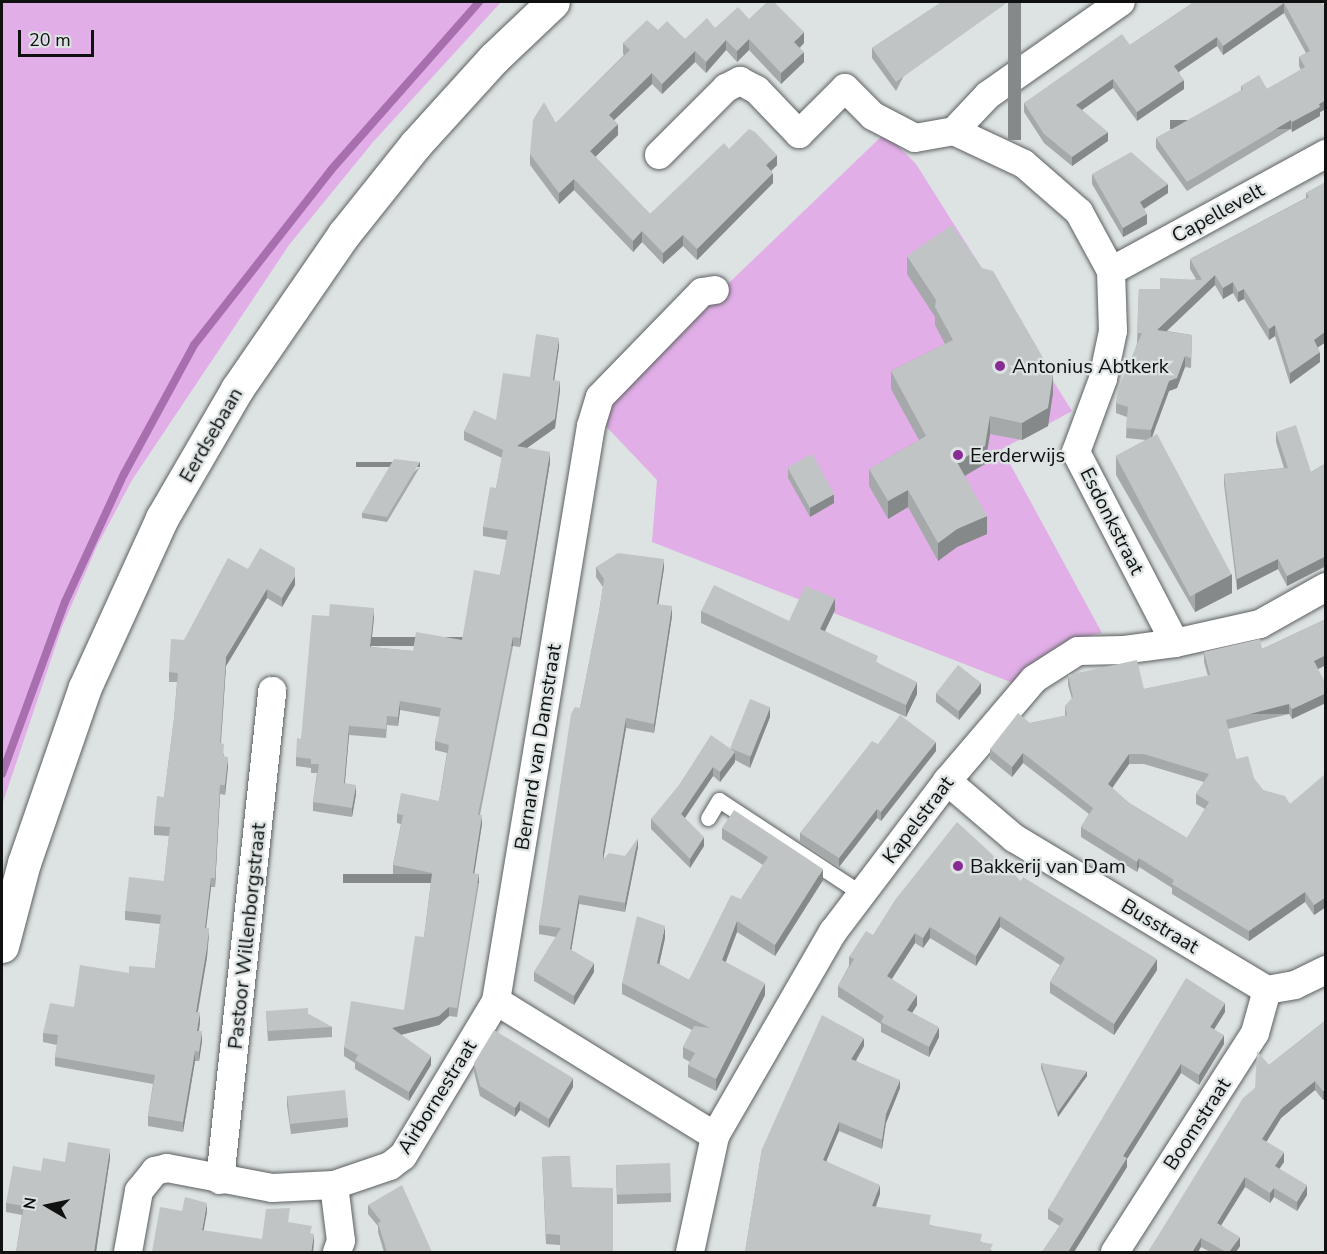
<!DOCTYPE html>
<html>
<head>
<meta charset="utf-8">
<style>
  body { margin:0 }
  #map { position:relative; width:1327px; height:1254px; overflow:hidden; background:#dde2e2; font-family:"Nunito Sans",sans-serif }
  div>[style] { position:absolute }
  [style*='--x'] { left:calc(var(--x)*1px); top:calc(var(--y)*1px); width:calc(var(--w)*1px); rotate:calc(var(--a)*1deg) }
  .green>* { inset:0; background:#e1aee7 }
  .stream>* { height:8px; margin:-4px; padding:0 4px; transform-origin:4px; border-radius:4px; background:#a76fae }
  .roads { filter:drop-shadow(0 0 2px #5c6060) drop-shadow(0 0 2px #5c6060) }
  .service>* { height:15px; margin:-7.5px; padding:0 7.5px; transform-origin:7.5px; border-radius:7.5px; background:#fff }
  .minor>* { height:28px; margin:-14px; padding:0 14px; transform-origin:14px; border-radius:14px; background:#fff }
  .secondary>* { height:33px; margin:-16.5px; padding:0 16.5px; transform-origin:16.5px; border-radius:16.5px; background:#fff }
  .wall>* { inset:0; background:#a5a9a9 }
  .shaded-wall>* { inset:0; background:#868989; transform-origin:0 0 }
  .building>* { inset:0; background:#c0c4c4; transform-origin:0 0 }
  .dots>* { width:16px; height:16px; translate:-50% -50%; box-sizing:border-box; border:3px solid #dde2e2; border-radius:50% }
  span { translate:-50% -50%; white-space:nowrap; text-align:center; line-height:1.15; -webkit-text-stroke:4.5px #dde2e2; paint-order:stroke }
  .street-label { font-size:20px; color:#0f1111 }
  .poi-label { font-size:20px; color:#0f1111 }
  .left { translate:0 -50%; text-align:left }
  .frame { position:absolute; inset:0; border:3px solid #0f1111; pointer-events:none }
  .north { position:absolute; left:18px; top:1176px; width:60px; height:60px; -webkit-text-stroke:4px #dde2e2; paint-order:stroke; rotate:279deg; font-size:16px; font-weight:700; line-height:24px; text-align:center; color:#0f1111 }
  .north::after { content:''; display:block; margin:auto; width:21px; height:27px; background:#0f1111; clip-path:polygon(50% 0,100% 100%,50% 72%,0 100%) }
  .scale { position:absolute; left:18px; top:30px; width:76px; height:27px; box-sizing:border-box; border:3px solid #0f1111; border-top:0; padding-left:8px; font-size:18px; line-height:21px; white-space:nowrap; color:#0f1111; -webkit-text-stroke:4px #dde2e2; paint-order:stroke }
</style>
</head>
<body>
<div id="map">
  <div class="green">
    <i style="clip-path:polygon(2px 2px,501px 2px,373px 142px,289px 245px,132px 480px,97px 546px,62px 627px,2px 805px)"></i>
    <i style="clip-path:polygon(885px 133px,916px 164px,1072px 411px,1002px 449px,1102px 633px,1068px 640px,1045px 654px,1013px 683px,652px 542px,657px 480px,600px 420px,606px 401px)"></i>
  </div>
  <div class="stream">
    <i style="--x:2;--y:774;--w:183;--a:-69.9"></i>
    <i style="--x:65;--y:602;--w:141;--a:-65.3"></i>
    <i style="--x:124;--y:474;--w:147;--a:-61.5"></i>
    <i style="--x:194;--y:345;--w:222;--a:-51.9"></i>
    <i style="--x:331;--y:170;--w:224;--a:-48.6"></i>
  </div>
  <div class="roads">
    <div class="service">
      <i style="--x:708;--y:818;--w:21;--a:-59"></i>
      <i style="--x:719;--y:800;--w:171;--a:33.3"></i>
    </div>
    <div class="minor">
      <i style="--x:954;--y:131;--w:50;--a:-46.6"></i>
      <i style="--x:988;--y:95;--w:162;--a:-35"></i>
      <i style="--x:659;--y:155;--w:95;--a:-45"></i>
      <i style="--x:726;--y:88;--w:16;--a:-27"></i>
      <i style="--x:740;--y:81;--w:19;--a:28"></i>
      <i style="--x:757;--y:90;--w:61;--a:46.3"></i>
      <i style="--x:799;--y:134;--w:65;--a:-45"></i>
      <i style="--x:845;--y:88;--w:40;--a:45"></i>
      <i style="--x:873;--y:116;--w:47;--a:27.6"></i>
      <i style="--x:915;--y:138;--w:40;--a:-10"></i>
      <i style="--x:954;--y:131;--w:77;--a:25.2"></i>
      <i style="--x:1024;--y:164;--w:73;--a:41.1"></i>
      <i style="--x:1079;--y:212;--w:67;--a:61.5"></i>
      <i style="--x:1111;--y:271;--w:60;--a:88.1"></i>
      <i style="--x:1113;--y:331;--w:49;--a:101.8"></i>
      <i style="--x:1103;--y:379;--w:78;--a:110.3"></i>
      <i style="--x:1076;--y:452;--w:215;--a:62.6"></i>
      <i style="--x:1111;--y:271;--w:245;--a:-28.6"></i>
      <i style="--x:947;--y:781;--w:88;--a:40.4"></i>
      <i style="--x:1014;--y:838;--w:295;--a:31"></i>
      <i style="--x:1267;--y:990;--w:28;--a:-10"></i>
      <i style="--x:1295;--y:985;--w:34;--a:-26"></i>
      <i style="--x:715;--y:1136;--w:257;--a:-148.3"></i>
      <i style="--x:496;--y:1001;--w:583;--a:-80.62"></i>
      <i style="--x:591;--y:426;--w:30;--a:-73"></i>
      <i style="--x:600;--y:397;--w:146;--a:-45.8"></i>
      <i style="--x:702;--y:292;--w:13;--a:-9"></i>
      <i style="--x:220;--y:1180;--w:492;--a:-83.9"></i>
      <i style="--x:334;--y:1185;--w:56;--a:82.9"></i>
      <i style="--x:341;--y:1241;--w:12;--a:110"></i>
      <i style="--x:128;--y:1252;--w:62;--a:-79.8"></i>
      <i style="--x:139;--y:1191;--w:26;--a:-51"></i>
      <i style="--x:155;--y:1171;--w:12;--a:-14"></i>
      <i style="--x:167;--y:1168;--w:107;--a:10.8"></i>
      <i style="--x:272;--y:1188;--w:62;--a:-2.8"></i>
      <i style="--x:334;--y:1185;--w:59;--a:-18.7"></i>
      <i style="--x:390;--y:1166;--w:16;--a:-38"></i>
      <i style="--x:403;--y:1156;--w:181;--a:-59"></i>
      <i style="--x:690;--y:1252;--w:119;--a:-77.8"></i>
      <i style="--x:715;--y:1136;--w:236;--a:-60"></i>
      <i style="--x:833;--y:932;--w:189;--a:-52.9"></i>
      <i style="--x:947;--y:781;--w:134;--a:-49.5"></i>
      <i style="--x:1034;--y:679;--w:52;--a:-32.5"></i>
      <i style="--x:1078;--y:651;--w:45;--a:-1.3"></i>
      <i style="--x:1123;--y:650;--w:52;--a:-7.7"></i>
      <i style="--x:1175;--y:643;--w:87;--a:-12.6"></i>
      <i style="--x:1260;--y:624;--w:76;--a:-29.3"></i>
      <i style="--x:1115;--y:1252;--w:260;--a:-57.4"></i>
      <i style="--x:1255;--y:1033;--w:45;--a:-74.4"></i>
    </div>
    <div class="secondary">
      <i style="--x:2;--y:946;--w:86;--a:-75.2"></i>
      <i style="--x:24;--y:863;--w:186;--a:-70.9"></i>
      <i style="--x:85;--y:687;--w:186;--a:-65.5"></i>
      <i style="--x:162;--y:518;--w:149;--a:-59.8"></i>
      <i style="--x:237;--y:389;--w:188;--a:-55.4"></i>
      <i style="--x:344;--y:234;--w:114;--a:-51.4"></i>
      <i style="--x:415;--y:145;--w:118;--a:-47.8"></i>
      <i style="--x:494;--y:58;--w:81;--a:-43.5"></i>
    </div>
  </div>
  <div class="wall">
    <i style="clip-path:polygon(942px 2px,896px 91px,872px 58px,872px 48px)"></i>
    <i style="clip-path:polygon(1194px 2px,1321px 2px,1326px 8px,1326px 109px,1320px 112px,1320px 116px,1292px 132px,1291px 129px,1187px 191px,1156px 148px,1156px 138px,1241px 91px,1241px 86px,1267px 89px,1301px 70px,1299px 66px,1299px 57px,1306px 53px,1284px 13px,1223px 55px,1217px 46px,1179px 72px,1184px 89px,1137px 121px,1113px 88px,1082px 110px,1108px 141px,1072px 166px,1044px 143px,1024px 112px,1024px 103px,1130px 45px)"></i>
    <i style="clip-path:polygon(749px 19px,804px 43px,800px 48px,804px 62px,781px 84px,749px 50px,737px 62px,726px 50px,706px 73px,695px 62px,662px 94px,652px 84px,614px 120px,618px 135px,595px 157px,650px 214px,729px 149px,777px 165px,771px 171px,773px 183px,697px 260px,683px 246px,663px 264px,642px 242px,633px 252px,574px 190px,559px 204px,530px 165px,530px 154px,556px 123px,624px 55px,623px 54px,623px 43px,658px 30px,685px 39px,715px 28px)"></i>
    <i style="clip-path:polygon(1092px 174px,1168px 193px,1144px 209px,1147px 224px,1123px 237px,1092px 184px)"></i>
    <i style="clip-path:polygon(1326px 182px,1326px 342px,1318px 347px,1320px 362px,1290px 384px,1275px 336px,1269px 340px,1244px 299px,1238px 302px,1233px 293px,1223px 299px,1215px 285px,1167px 331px,1192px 335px,1191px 368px,1185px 367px,1177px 388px,1169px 391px,1152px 436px,1232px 593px,1195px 612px,1116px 475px,1116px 456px,1146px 440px,1126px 438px,1127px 417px,1116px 413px,1116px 403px,1137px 344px,1139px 289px,1160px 289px,1196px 279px,1190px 269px,1190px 259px,1306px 198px,1306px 193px)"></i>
    <i style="clip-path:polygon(907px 256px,1053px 393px,1048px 426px,1022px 440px,990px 434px,985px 464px,965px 476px,987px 534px,957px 547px,938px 561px,908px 507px,888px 519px,869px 486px,869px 469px,919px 440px,891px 389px,891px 371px,945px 344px,935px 325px,935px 317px,907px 274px)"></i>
    <i style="clip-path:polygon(559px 347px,554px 380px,560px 390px,555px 428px,527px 448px,550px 462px,520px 647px,513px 646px,480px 815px,482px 824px,474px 873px,479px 883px,457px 1017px,449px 1016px,439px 1025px,401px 1035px,431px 1065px,409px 1101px,355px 1069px,355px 1063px,344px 1056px,344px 1047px,404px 1010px,424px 937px,431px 882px,393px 874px,393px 865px,401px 824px,397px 823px,397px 814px,439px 801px,447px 753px,435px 750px,435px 741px,440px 717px,400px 710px,398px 726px,387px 725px,386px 738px,349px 735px,345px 783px,356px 794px,352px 817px,313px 811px,313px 802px,317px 773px,311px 773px,311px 768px,296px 766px,296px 757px,301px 739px,329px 616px,374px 617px,371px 647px,413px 651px,462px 640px,500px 575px,507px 540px,483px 536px,483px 527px,496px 488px,502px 458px,464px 440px,464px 431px,496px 420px,530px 377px)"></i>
    <i style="clip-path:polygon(1276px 432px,1311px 472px,1326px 463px,1326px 566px,1287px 586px,1278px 569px,1237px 590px,1224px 484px,1224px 474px,1284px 468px,1276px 442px)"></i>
    <i style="clip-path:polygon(420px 467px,387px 522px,362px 518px,362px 513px)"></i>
    <i style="clip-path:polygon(788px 468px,834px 503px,810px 517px,788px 478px)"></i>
    <i style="clip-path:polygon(596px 567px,664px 568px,658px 604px,672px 616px,654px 733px,626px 728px,603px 859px,625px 856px,638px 847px,625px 912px,579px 904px,571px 950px,594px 972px,574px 1005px,534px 981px,534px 972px,556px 937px,539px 934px,539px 925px,580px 708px,599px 612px,603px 587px,596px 577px)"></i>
    <i style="clip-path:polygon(248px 569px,295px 585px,282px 607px,267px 598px,226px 666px,221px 744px,224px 756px,228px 766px,225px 795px,220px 794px,215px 887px,211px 887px,206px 928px,209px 937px,207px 957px,198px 1012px,200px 1022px,199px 1031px,202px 1041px,199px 1061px,195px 1061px,183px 1132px,148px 1126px,148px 1116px,153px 1084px,55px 1066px,55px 1057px,57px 1045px,43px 1042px,43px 1033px,74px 1007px,129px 973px,155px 968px,160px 924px,125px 920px,125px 911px,164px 881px,169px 836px,154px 835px,154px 826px,164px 797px,174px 719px,177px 682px,169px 682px,169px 672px,184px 640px)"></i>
    <i style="clip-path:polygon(835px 610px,825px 631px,878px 663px,917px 694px,906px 717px,701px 623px,701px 611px,789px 621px)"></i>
    <i style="clip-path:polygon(evenodd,1326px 619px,1326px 665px,1318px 669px,1292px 719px,1289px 714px,1228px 729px,1236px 759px,1263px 790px,1290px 804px,1326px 777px,1326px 907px,1314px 915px,1305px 902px,1249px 941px,1172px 894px,1172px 888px,1139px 867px,1137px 872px,1081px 837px,1081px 827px,1089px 814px,1023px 763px,1012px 777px,990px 759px,990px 749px,1030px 723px,1065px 716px,1065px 706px,1072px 699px,1068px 685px,1068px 675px,1144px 689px,1208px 676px,1204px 662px,1204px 652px,1262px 649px,1326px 619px,1129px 764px,1144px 764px,1204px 782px,1196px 794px,1196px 804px,1205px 809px,1187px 838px,1129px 803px,1112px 788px,1129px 764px)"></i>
    <i style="clip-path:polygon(936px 693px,981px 693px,959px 720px,936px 702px)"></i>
    <i style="clip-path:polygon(770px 717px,750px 768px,735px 760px,735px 762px,720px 782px,713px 776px,684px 818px,704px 846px,690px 868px,651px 829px,651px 819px,731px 749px)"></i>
    <i style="clip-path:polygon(878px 744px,936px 751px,881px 821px,877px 818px,839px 867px,800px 842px,800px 833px)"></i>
    <i style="clip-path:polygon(722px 828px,823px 880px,775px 956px,737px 932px,725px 962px,765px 995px,716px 1091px,688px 1077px,688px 1065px,690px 1062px,683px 1058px,683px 1047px,692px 1030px,622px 994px,622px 983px,665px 938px,659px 964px,689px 980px,763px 865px,722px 839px)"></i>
    <i style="clip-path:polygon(1021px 881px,1157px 970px,1114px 1035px,1050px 993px,1050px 982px,1060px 965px,1000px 927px,976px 966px,930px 938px,923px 948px,915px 943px,892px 979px,917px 1005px,912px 1013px,939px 1037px,929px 1057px,881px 1032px,881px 1024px,838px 997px,838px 986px,849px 966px,849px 957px,873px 935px)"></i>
    <i style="clip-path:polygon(266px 1011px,308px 1014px,332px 1027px,332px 1037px,268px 1041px)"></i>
    <i style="clip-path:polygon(1225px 1012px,1214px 1029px,1224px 1044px,1199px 1085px,1181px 1073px,1127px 1159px,1127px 1167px,1074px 1252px,1042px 1252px,1060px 1226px,1048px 1219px,1048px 1209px)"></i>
    <i style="clip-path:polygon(1326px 1020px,1323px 1100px,1315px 1090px,1281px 1118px,1266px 1142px,1284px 1162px,1279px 1169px,1307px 1195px,1297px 1211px,1274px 1197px,1270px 1203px,1245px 1187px,1221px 1225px,1240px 1246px,1236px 1252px,1210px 1252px,1201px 1247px,1148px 1252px,1255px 1088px,1269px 1065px)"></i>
    <i style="clip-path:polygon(864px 1046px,856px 1061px,900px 1088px,886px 1123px,882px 1149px,839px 1131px,826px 1161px,880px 1194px,876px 1207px,982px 1242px,993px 1252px,745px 1252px,762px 1149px)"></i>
    <i style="clip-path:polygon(474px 1063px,573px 1087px,549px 1128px,520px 1110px,515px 1117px,480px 1096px,474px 1072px)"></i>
    <i style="clip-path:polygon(1041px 1063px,1087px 1076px,1058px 1117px,1041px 1068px)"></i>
    <i style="clip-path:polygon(287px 1096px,348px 1118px,348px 1127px,291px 1134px,287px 1106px)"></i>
    <i style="clip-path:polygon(570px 1156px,560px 1252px,560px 1245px,546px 1244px,542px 1157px)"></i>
    <i style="clip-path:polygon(110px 1158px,96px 1252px,16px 1252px,22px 1215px,6px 1212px,6px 1203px,41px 1171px,65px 1162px)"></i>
    <i style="clip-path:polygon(616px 1165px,671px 1193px,671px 1202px,617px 1204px)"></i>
    <i style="clip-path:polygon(368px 1205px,432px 1252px,384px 1252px,378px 1232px,378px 1226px,368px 1214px)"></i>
  </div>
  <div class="shaded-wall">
    <i style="left:1008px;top:2px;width:13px;height:138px"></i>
    <i style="clip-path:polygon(1284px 3px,1284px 13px,1223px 55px,1223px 46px)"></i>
    <i style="clip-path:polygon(804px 32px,804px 43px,794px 53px,794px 42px)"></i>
    <i style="clip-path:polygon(1217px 37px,1217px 46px,1174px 75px,1174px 66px)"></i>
    <i style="clip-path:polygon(749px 39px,749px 50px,737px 62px,737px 51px)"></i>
    <i style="clip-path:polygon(726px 40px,726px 50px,706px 73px,706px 62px)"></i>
    <i style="clip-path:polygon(695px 51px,695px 62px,662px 94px,662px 84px)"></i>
    <i style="clip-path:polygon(804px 52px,804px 62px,781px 84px,781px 73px)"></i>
    <i style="clip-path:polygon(652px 73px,652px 84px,609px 125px,609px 115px)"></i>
    <i style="clip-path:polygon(1113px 79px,1113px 88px,1076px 114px,1076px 105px)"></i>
    <i style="clip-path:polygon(1184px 80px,1184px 89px,1137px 121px,1137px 112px)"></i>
    <i style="clip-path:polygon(1326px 100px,1326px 109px,1320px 112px,1320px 116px,1292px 132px,1292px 122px,1319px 104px)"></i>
    <i style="left:1291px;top:120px;width:9px;height:121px;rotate:90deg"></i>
    <i style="clip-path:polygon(618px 124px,618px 135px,590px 162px,590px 151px)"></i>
    <i style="clip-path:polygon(1108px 132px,1108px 141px,1072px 166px,1072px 157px)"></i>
    <i style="clip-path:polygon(777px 155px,777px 165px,766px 176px,766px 165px)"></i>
    <i style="clip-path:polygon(773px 173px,773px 183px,697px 260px,697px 249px)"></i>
    <i style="clip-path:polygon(574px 179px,574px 190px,559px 204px,559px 193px)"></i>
    <i style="clip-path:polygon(1168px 184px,1168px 193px,1140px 211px,1140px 202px)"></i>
    <i style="clip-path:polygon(1147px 214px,1147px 224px,1123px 237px,1123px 228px)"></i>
    <i style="clip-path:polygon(642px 231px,642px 242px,633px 252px,633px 241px)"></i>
    <i style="clip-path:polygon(683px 235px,683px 246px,663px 264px,663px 253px)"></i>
    <i style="clip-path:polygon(1215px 275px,1215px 285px,1157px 340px,1157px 330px)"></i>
    <i style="clip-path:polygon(1233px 282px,1233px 293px,1223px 299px,1223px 288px)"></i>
    <i style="clip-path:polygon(1244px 289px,1244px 299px,1238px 302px,1238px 292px)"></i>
    <i style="clip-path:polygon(1275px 325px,1275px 336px,1269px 340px,1269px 329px)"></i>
    <i style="clip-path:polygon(1326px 331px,1326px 342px,1314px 350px,1314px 340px)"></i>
    <i style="clip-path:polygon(559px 338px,559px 347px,553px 389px,553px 380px)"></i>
    <i style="clip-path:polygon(1320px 352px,1320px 362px,1290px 384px,1290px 373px)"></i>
    <i style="clip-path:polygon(1185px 356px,1185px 367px,1177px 388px,1169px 391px,1151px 440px,1151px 430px,1169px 381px)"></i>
    <i style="clip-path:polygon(1053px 375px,1053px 393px,1048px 426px,1022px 440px,1022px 423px)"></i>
    <i style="clip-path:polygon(560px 381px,560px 390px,555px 428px,517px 455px,517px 446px)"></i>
    <i style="clip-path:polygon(990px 416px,990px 434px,985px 464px,957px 480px,957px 462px)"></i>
    <i style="clip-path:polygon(550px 452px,550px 462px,520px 647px,520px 638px)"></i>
    <i style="left:420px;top:462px;width:5px;height:64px;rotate:90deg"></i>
    <i style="clip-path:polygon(908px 490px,908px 507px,888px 519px,888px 501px)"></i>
    <i style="clip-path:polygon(834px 494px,834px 503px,810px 517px,810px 508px)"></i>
    <i style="clip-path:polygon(987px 516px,987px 534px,957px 547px,938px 561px,938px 543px,957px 529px)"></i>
    <i style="clip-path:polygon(1326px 556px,1326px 566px,1287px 586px,1287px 576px)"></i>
    <i style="clip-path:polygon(664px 559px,664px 568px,657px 613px,657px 604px)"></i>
    <i style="clip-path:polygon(1278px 559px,1278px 569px,1237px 590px,1237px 579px)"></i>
    <i style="clip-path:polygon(1232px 574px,1232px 593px,1195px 612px,1195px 593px)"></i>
    <i style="clip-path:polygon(295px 576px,295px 585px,282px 607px,282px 598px)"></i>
    <i style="clip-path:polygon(267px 589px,267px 598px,226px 666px,220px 753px,226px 657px)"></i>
    <i style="clip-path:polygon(835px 598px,835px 610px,820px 641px,820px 629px)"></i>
    <i style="clip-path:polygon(672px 606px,672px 616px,654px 733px,654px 724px)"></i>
    <i style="clip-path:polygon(374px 608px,374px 617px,370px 656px,370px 647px)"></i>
    <i style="left:513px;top:637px;width:9px;height:181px;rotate:90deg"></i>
    <i style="clip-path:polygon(1326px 655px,1326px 665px,1314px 671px,1314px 661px)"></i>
    <i style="clip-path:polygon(917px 682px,917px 694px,906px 717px,906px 705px)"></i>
    <i style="clip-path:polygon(981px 683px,981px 693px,959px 720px,959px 711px)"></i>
    <i style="clip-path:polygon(1326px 693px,1326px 703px,1292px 719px,1292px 709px)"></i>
    <i style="clip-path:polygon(400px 701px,400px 710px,398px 726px,398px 717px)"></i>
    <i style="left:1289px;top:704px;width:10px;height:65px;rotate:90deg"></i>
    <i style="clip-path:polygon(770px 707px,770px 717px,750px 768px,750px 758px)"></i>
    <i style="clip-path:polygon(626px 718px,626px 728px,603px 861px,603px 852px)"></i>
    <i style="clip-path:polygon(349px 726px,349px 735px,344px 792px,344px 783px)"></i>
    <i style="clip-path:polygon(936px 742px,936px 751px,881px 821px,881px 812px)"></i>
    <i style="clip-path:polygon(735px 752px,735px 762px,720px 782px,720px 772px)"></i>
    <i style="clip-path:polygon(1023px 753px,1023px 763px,1012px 777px,1012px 767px)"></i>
    <i style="clip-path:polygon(1129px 754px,1129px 764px,1108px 794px,1108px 784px)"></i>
    <i style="clip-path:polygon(228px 757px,228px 766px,225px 795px,225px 785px)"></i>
    <i style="clip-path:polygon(713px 767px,713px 776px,681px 824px,681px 814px)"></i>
    <i style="clip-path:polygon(220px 785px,220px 794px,215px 887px,215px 878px)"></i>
    <i style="clip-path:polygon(356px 785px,356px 794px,352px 817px,352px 808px)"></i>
    <i style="clip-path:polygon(877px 809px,877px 818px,839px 867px,839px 858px)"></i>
    <i style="clip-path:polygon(482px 815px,482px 824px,473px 882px,473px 873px)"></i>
    <i style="clip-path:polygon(704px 837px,704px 846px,690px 868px,690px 859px)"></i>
    <i style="clip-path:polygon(638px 838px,638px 847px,625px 912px,625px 903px)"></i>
    <i style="clip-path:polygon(1139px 858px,1139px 867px,1137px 872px,1137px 862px)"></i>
    <i style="clip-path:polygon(823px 869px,823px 880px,775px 956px,775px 945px)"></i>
    <i style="left:479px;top:874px;width:9px;height:136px;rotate:90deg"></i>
    <i style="clip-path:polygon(211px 878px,211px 887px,205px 937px,205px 928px)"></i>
    <i style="clip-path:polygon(1305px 892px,1305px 902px,1249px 941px,1249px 931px)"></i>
    <i style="clip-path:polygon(579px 895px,579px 904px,570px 958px,570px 949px)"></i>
    <i style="clip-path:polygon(1326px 897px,1326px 907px,1314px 915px,1314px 905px)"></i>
    <i style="clip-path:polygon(1000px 916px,1000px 927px,976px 966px,976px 956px)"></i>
    <i style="clip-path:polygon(737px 921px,737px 932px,722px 972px,722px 960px)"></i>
    <i style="clip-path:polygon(665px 926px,665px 938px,657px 974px,657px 963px)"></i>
    <i style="clip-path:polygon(930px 927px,930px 938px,923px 948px,923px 938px)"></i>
    <i style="clip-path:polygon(209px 928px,207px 957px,196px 1021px,196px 1012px)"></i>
    <i style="clip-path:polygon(915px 933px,915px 943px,887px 986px,887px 976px)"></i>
    <i style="clip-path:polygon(1157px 959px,1157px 970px,1114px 1035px,1114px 1024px)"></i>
    <i style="clip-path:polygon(594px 963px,594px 972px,574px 1005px,574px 996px)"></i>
    <i style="clip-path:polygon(765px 983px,765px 995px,716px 1091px,716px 1079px)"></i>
    <i style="clip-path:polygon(917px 995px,917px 1005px,907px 1021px,907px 1010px)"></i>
    <i style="clip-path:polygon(1225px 1003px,1225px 1012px,1210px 1036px,1210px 1027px)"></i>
    <i style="clip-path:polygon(449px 1007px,449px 1016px,439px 1025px,392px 1037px,392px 1028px)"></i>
    <i style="clip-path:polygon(200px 1012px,200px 1022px,197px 1040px,197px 1031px)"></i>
    <i style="clip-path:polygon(939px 1027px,939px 1037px,929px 1057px,929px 1047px)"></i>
    <i style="clip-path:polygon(202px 1031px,202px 1041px,199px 1061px,199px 1052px)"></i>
    <i style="clip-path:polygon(1224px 1035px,1224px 1044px,1199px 1085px,1199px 1075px)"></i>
    <i style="clip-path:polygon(864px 1038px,864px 1046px,851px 1068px,851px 1059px)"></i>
    <i style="clip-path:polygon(195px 1051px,195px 1061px,183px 1132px,183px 1122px)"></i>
    <i style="clip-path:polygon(431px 1056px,431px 1065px,409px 1101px,409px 1092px)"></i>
    <i style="clip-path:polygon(1181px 1064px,1181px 1073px,1127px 1159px,1127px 1167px,1074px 1252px,1068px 1252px,1123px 1156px)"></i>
    <i style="clip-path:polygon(1087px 1071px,1087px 1076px,1058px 1117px,1058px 1112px)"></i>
    <i style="clip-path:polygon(573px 1078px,573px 1087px,549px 1128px,549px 1119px)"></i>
    <i style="clip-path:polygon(900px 1080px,900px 1088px,886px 1123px,882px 1149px,882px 1140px,886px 1114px)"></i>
    <i style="clip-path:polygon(1315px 1081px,1315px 1090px,1281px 1118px,1262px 1149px,1262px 1139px,1281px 1109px)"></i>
    <i style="clip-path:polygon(1326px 1089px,1326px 1098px,1323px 1100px,1323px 1091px)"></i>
    <i style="clip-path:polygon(520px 1101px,520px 1110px,515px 1117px,515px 1108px)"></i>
    <i style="clip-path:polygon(839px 1122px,839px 1131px,823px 1169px,823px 1160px)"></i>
    <i style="clip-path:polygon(110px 1149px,110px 1158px,96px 1252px,94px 1252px)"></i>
    <i style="clip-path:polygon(1284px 1152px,1284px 1162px,1275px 1175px,1275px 1166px)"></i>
    <i style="clip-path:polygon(1245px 1177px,1245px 1187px,1217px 1232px,1217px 1223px)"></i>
    <i style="clip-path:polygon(880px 1185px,880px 1194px,872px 1215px,872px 1206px)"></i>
    <i style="clip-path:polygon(1307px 1185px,1307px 1195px,1297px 1211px,1297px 1202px)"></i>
    <i style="clip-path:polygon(1274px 1188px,1274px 1197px,1270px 1203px,1270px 1193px)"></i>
    <i style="clip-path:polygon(207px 1203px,207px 1212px,202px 1239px,202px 1230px)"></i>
    <i style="clip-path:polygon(314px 1234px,314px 1243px,313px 1252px,311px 1252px)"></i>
    <i style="clip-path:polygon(1240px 1237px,1240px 1246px,1236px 1252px,1229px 1252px)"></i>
    <i style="clip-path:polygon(1201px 1238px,1201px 1247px,1198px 1252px,1192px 1252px)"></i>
  </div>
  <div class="building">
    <i style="clip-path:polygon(767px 2px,774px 2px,804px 32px,794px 42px,804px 52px,781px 73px,749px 39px,737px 51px,726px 40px,706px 62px,695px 51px,662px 84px,652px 73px,609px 115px,618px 124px,590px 151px,650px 214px,724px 143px,729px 149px,749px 129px,755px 132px,777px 155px,766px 165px,773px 173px,697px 249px,683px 235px,663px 253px,642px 231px,633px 241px,574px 179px,559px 193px,530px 154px,533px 120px,544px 102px,556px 123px,630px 50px,623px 43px,647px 20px,658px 30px,667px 21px,685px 39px,707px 18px,715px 28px,738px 7px,749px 19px)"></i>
    <i style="clip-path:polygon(942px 2px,1008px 2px,896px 82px,872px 48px)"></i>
    <i style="clip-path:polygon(1194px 2px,1321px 2px,1326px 8px,1326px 100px,1319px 104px,1320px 107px,1292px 122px,1291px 120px,1187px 182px,1156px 138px,1243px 89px,1241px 86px,1259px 75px,1267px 89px,1305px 67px,1299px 57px,1310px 51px,1284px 3px,1223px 46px,1217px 37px,1174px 66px,1184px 80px,1137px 112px,1113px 79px,1076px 105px,1108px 132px,1072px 157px,1044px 134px,1024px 103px,1122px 34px,1130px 45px)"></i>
    <i style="clip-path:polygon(1131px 152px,1168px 184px,1140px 202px,1147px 214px,1123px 228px,1092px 174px)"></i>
    <i style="clip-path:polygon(1326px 182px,1326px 331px,1314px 340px,1320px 352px,1290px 373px,1275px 325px,1269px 329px,1244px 289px,1238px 292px,1233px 282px,1223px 288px,1215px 275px,1157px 330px,1192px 335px,1191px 358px,1185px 356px,1177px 378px,1169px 381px,1151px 430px,1126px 428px,1128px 407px,1116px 403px,1118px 389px,1142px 333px,1137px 333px,1139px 289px,1160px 289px,1160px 278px,1202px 280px,1190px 259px,1309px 197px,1306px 193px)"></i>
    <i style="clip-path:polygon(952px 225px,982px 268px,993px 271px,1053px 375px,1048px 408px,1022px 423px,990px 416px,985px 446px,957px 462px,987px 516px,957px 529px,938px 543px,908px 490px,888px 501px,869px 469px,926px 436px,891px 371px,953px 340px,935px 307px,936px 300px,907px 256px)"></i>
    <i style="clip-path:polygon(536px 334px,559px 338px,553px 380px,560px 381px,555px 419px,517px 446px,550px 452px,520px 638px,513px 637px,478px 815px,482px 815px,473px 873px,479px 874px,457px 1008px,449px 1007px,439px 1016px,392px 1028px,431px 1056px,409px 1092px,355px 1060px,358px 1055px,344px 1047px,351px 1001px,404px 1010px,415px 936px,424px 937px,432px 873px,393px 865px,403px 815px,397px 814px,401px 793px,439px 801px,449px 745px,435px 741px,441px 708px,400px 701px,398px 717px,387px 716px,386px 729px,349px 726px,344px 783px,356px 785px,352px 808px,313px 802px,319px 764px,311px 764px,311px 759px,296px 757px,297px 738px,301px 739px,312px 615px,329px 616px,330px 604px,374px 608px,370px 647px,413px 651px,416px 632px,462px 640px,474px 570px,500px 575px,508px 531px,483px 527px,490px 487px,496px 488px,503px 450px,464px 431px,474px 410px,496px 420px,503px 373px,530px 377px)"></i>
    <i style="clip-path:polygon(1296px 425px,1311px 472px,1326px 463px,1326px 556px,1287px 576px,1278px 559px,1237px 579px,1224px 474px,1288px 468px,1276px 432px)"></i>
    <i style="left:1157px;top:434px;width:159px;height:47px;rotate:62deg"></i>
    <i style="left:812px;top:454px;width:46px;height:28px;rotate:61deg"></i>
    <i style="clip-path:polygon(394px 459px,420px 462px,387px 517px,362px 513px)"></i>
    <i style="clip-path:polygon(260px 548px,295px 568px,295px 576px,282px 598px,267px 589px,226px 657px,220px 743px,224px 744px,223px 756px,228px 757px,225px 785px,220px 785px,215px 878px,211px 878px,205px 928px,209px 928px,207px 948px,196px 1012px,200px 1012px,197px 1031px,202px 1031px,199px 1052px,195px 1051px,183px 1122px,148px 1116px,155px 1075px,55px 1057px,58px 1035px,43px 1033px,50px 1003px,74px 1007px,80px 965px,129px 973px,129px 966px,155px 968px,161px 915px,125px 911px,129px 877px,164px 881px,170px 827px,154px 826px,157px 796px,164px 797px,174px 719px,178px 673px,169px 672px,171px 639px,184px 640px,228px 558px,248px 569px)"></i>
    <i style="clip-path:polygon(618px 553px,664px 559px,657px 604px,672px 606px,654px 724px,626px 718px,603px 852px,603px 860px,609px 853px,625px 856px,638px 838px,625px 903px,579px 895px,570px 949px,594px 963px,574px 996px,534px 972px,561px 928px,539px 925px,571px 714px,575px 707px,580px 708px,599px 612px,604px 579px,596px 567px)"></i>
    <i style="clip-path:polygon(714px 585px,789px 621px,805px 586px,835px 598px,820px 629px,878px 656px,876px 662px,917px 682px,906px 705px,701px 611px)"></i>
    <i style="clip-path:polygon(evenodd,1326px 619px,1326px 655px,1314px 661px,1326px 684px,1326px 693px,1292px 709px,1289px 704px,1226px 720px,1236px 759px,1248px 756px,1254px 778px,1263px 790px,1285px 796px,1290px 804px,1324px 775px,1326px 777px,1326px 897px,1314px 905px,1305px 892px,1249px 931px,1172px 884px,1174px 880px,1139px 858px,1137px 862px,1081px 827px,1093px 808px,1023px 753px,1012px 767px,990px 749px,1018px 713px,1030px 723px,1067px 715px,1065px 706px,1073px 697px,1068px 675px,1137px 660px,1144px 689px,1210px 675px,1204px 652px,1260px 639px,1262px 649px,1326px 619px,1129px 754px,1144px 754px,1209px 774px,1196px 794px,1209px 802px,1187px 838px,1129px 803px,1108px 784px,1129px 754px)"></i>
    <i style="left:958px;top:665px;width:29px;height:36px;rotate:38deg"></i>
    <i style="left:750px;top:699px;width:22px;height:53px;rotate:22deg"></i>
    <i style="clip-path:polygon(900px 715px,936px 742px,881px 812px,877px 809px,839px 858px,800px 833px,872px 741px,878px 744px)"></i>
    <i style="clip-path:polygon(711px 735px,735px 752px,720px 772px,713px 767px,681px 814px,704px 837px,690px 859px,651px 819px,679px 785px)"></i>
    <i style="clip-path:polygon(734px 810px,823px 869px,775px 945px,737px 921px,722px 960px,765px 983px,716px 1079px,688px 1065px,695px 1053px,683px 1047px,694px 1026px,710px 1028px,622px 983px,637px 916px,665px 926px,657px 963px,689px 980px,731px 895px,741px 899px,748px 888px,768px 857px,722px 828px)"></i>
    <i style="clip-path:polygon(957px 822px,1021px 881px,1023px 877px,1157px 959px,1114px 1024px,1050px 982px,1065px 958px,1000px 916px,976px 956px,930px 927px,923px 938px,915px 933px,887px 976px,917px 995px,907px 1010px,939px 1027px,929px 1047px,881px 1022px,884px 1016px,838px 986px,854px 959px,849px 957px,866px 931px,873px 935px,895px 900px)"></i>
    <i style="clip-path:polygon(1186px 978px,1225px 1003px,1210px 1027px,1224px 1035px,1199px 1075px,1181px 1064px,1123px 1156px,1127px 1158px,1068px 1252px,1042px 1252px,1064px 1219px,1048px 1209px)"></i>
    <i style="clip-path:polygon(308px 1008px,308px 1014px,332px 1027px,268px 1031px,266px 1011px)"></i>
    <i style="clip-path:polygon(822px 1015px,864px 1038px,851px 1059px,900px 1080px,886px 1114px,882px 1140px,839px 1122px,823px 1160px,880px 1185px,872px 1206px,931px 1215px,929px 1225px,982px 1234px,980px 1242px,993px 1244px,989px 1252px,745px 1252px,762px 1149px)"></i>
    <i style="clip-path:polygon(1326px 1020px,1326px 1089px,1323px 1091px,1315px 1081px,1281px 1109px,1262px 1139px,1284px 1152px,1275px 1166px,1307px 1185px,1297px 1202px,1274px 1188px,1270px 1193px,1245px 1177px,1217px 1223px,1240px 1237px,1229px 1252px,1226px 1252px,1201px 1238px,1192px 1252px,1148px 1252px,1243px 1098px,1255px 1088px,1257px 1051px,1269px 1065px)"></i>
    <i style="clip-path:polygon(494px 1030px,573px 1078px,549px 1119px,520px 1101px,515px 1108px,480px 1086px,474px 1063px)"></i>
    <i style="clip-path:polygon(1041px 1063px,1087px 1071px,1058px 1112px)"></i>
    <i style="left:345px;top:1090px;width:28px;height:58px;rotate:84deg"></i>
    <i style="clip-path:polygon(68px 1142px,110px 1149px,94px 1252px,16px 1252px,24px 1206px,6px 1203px,13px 1166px,41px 1171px,43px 1158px,65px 1162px)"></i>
    <i style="clip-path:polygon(570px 1156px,572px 1187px,613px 1188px,613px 1252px,622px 1252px,560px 1252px,560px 1235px,546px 1234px,542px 1157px)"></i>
    <i style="left:670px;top:1163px;width:30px;height:54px;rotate:88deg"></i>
    <i style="clip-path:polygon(402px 1185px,432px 1252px,387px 1252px,378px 1223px,381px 1221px,368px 1205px)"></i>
    <i style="clip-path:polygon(185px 1197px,207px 1203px,202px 1230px,262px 1239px,266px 1209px,290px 1208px,288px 1222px,312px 1226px,310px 1233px,314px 1234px,311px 1252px,152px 1252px,160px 1207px,182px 1211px)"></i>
  </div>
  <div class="dots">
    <i style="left:1000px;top:366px;background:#892b95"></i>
    <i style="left:958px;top:455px;background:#892b95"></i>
    <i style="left:958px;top:866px;background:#892b95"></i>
  </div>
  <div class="street-label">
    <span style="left:1218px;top:213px;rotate:-29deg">Capellevelt</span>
    <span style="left:211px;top:435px;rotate:-60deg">Eerdsebaan</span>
    <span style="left:1112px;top:521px;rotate:63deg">Esdonkstraat</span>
    <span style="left:538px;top:747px;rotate:-81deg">Bernard van Damstraat</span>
    <span style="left:918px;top:820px;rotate:-53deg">Kapelstraat</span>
    <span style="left:1160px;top:926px;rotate:31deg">Busstraat</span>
    <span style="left:247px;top:936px;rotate:-84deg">Pastoor Willenborgstraat</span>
    <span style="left:437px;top:1097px;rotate:-58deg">Airbornestraat</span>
    <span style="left:1197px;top:1124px;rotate:-57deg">Boomstraat</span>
  </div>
  <div class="poi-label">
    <span class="left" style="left:1012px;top:366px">Antonius Abtkerk</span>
    <span class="left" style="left:970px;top:455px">Eerderwijs</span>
    <span class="left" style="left:970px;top:866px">Bakkerij van Dam</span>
  </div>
  <div class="frame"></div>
  <div class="north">N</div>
  <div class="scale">20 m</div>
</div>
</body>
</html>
